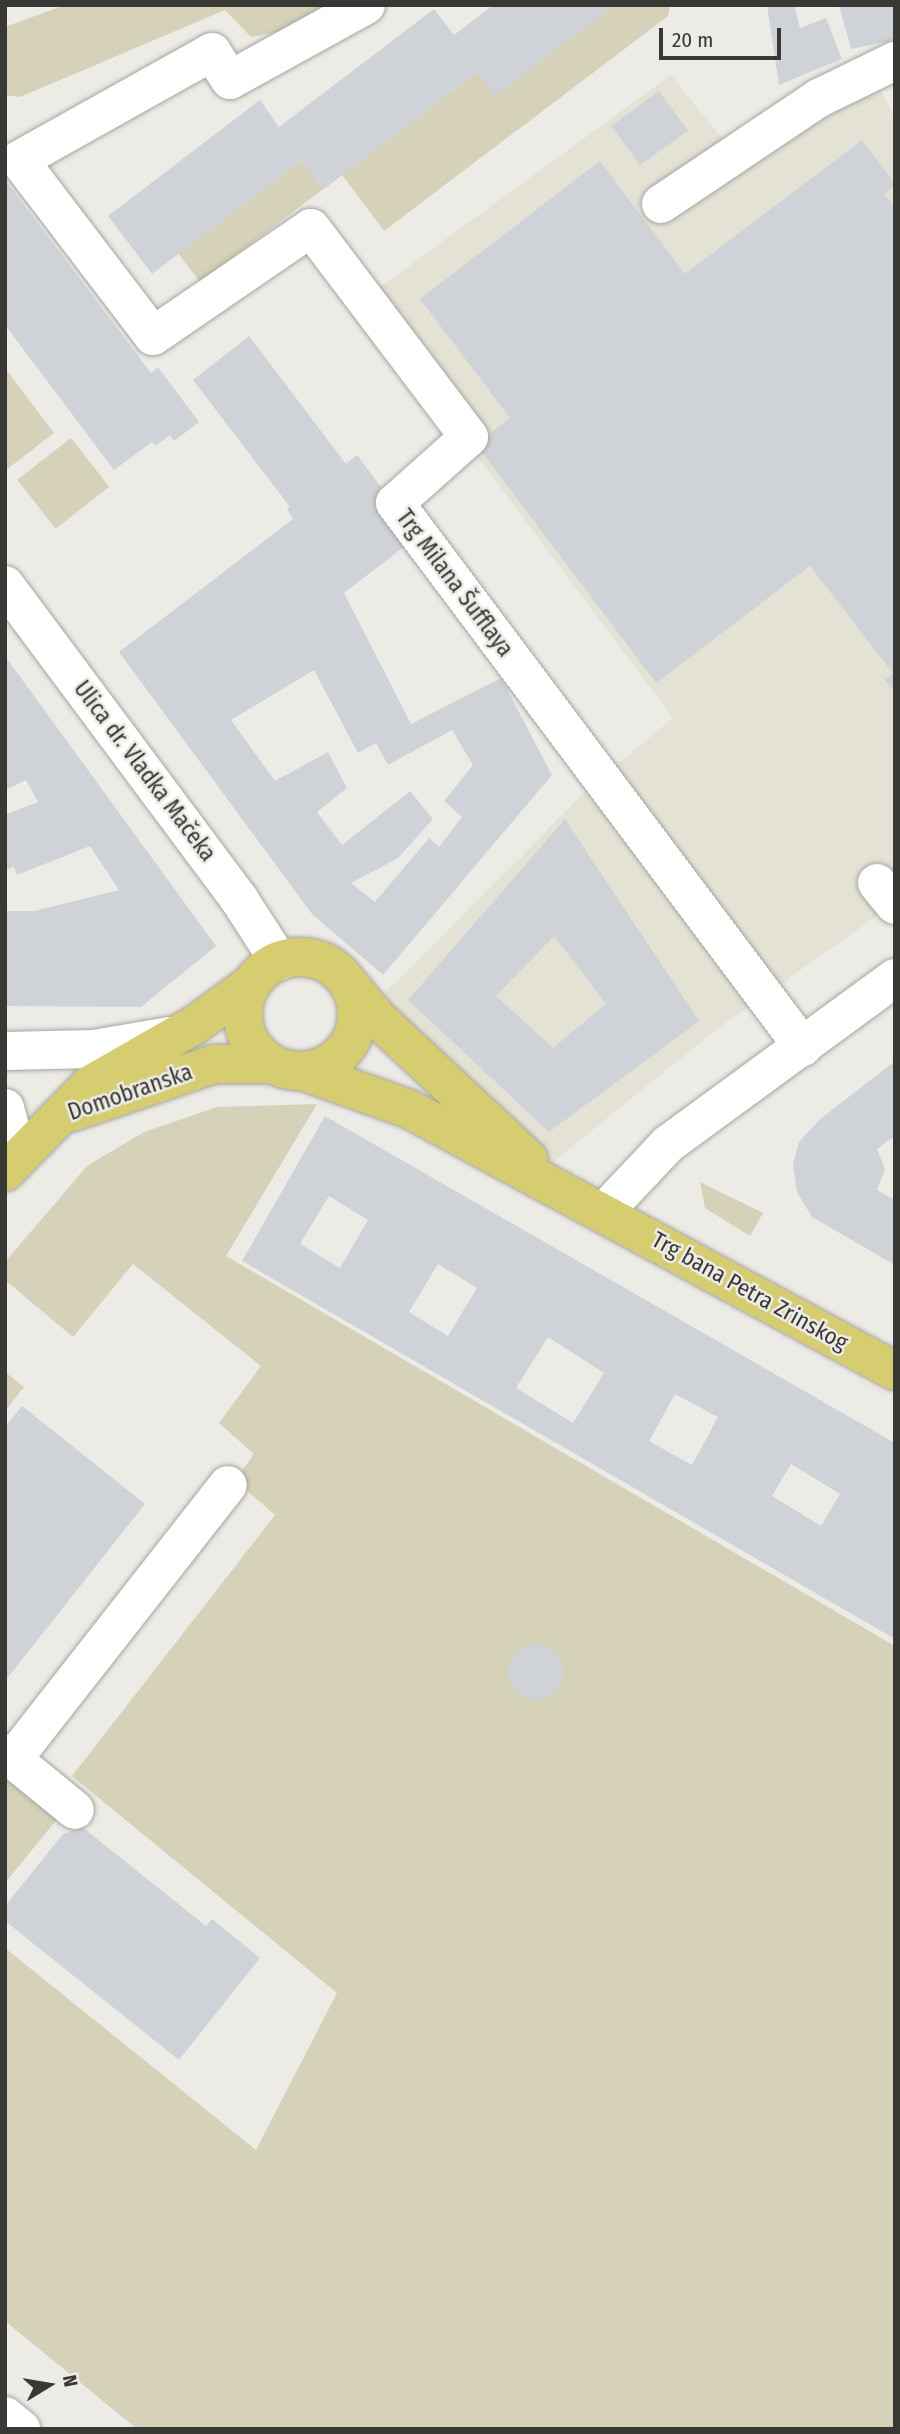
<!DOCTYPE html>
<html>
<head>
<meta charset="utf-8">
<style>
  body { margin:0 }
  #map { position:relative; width:900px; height:2434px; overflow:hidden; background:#ecebe6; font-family:"Fira Sans Condensed",sans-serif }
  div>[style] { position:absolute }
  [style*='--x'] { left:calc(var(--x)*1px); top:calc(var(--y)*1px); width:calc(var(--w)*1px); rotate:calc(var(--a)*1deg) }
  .built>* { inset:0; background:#e3e2d5 }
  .green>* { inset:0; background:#d5d2b9; transform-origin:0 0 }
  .building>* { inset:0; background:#cfd3d7; transform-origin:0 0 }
  .round { border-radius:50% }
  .roads { filter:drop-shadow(0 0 2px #a7a6a1) drop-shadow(0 0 2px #a7a6a1) }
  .minor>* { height:38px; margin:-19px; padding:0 19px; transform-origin:19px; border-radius:19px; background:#fff }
  .major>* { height:38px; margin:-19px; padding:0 19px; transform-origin:19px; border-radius:19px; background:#d6cc70 }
  .major>.ring { margin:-19px; padding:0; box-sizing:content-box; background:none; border:38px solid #d6cc70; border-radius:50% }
  span { translate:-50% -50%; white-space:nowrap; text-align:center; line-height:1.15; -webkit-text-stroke:5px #ecebe6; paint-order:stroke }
  .street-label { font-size:23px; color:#383835 }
  .frame { position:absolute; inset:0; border:7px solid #383835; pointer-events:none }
  .north { position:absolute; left:14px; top:2350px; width:70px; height:70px; -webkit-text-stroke:5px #ecebe6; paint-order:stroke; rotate:79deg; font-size:19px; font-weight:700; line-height:28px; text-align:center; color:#383835 }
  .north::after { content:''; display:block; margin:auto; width:24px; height:32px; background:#383835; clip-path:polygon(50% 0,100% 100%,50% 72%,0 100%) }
  .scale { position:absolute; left:659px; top:28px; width:122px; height:32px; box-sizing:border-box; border:4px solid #383835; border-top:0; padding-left:9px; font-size:21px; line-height:24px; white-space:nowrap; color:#383835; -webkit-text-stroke:5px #ecebe6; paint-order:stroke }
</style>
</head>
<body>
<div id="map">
  <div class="built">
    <i style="clip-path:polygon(868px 64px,895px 119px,895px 903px,717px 1029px,553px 1162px,376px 1002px,590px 787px,673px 718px,361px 301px,671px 75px,723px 140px)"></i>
  </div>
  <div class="green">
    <i style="clip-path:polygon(65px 5px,330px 5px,278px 32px,251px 37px,225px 10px,20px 97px,5px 95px,5px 27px)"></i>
    <i style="clip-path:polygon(614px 5px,670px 5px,668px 16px,384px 231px,342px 175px,477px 72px,495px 95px)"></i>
    <i style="left:302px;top:160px;width:36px;height:155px;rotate:53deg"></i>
    <i style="clip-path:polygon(5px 368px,54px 433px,6px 470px,5px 469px)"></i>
    <i style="left:71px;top:438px;width:62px;height:68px;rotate:52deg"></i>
    <i style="clip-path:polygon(317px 1104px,226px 1256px,895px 1646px,895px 2429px,137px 2429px,5px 2321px,5px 1948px,256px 2150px,337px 1993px,72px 1776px,275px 1515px,235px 1480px,254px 1454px,219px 1423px,261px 1366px,133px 1264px,73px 1337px,5px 1280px,5px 1262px,87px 1166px,144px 1132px,217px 1107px)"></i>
    <i style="clip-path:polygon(700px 1182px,763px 1213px,750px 1236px,705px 1208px)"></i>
    <i style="clip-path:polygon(5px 1372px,24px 1387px,5px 1411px)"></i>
    <i style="clip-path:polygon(5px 1767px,62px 1813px,5px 1883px)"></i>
  </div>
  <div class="building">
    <i style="clip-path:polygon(493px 5px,614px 5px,495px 96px,477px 72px,324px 189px,302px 160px,152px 274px,108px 216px,260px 100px,279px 127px,434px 9px,454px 35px)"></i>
    <i style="clip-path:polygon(767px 5px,794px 5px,800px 28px,826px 18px,842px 59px,779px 85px)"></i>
    <i style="clip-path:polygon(839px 5px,895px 5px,895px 40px,851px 49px)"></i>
    <i style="left:659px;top:91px;width:49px;height:59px;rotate:54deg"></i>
    <i style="clip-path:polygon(862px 140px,895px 184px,885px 195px,895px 208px,895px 670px,892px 672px,810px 566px,656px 683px,476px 444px,510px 418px,420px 299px,600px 161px,685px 274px)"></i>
    <i style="clip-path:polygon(5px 180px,151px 373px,158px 367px,199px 422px,174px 441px,170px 435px,155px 446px,152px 442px,114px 470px,5px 325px)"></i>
    <i style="clip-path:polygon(evenodd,249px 336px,346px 464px,357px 455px,418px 536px,344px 593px,411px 724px,501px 678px,552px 775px,383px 975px,312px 914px,119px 652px,293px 519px,287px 509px,290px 507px,193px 380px,249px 336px,314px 670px,358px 753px,376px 743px,388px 765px,452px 730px,473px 765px,444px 801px,462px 817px,439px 847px,429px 838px,375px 902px,351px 883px,398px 858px,433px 819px,410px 791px,342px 845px,317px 812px,347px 788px,328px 752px,275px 781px,231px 720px,314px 670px)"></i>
    <i style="clip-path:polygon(5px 656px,216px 946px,141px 1007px,5px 1006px,5px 911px,34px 911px,119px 890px,90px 846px,17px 875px,14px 867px,5px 870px,5px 815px,38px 802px,26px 780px,5px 790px)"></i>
    <i style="clip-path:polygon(895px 672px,895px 693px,885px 680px)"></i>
    <i style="clip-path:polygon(evenodd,565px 819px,699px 1021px,549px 1132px,408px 1000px,565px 819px,554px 936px,606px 1004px,553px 1048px,496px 996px,554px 936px)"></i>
    <i style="clip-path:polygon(895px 1061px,895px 1136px,877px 1149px,885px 1169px,877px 1190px,895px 1200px,895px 1265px,812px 1217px,797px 1192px,793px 1164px,799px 1142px,819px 1120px)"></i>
    <i style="clip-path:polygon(evenodd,325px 1116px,895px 1443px,895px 1639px,242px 1261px,325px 1116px,329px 1196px,368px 1220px,340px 1268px,300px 1244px,329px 1196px,325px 1116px,438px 1264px,477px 1288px,448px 1336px,409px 1312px,438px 1264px,325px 1116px,548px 1337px,604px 1373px,573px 1423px,516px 1388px,548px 1337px,325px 1116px,675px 1394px,718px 1417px,692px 1465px,649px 1441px,675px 1394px,325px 1116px,791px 1464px,840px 1494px,821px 1526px,772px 1496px,791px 1464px)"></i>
    <i style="clip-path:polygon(22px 1406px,145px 1504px,5px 1681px,5px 1427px)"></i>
    <i class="round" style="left:508px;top:1644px;width:56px;height:56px"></i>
    <i style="clip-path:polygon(82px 1827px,206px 1926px,212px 1919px,260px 1958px,179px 2060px,5px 1921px,5px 1906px,63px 1834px)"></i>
  </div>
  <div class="roads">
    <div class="minor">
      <i style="--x:366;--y:5;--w:155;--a:151.1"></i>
      <i style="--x:230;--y:80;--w:33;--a:-123"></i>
      <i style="--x:212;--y:52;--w:221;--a:150.8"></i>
      <i style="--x:19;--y:160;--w:221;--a:52.7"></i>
      <i style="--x:153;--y:336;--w:191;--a:-34.4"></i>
      <i style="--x:311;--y:228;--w:262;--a:52.9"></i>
      <i style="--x:469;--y:437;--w:99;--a:138.3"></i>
      <i style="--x:395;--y:503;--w:680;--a:53.13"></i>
      <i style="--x:661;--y:204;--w:190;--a:-33.9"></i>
      <i style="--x:819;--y:98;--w:85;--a:-26"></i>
      <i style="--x:5;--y:585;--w:392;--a:53.3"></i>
      <i style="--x:239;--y:899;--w:74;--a:57.2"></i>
      <i style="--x:877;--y:883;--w:28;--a:51"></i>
      <i style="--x:5;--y:1051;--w:89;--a:-1.3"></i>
      <i style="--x:94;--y:1049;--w:77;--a:-9.7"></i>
      <i style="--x:5;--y:1108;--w:34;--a:75"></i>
      <i style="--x:14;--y:1141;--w:20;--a:93"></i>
      <i style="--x:604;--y:1212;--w:93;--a:-46.7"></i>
      <i style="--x:668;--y:1144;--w:281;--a:-36.2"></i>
      <i style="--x:5;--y:1753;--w:90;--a:39.2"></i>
      <i style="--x:13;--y:1759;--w:348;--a:-51.9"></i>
      <i style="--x:5;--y:2416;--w:21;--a:39"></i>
    </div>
    <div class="major">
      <i class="ring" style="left:243px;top:957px;width:76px;height:76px"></i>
      <i style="--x:350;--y:985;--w:43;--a:50.7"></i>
      <i style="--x:377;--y:1018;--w:207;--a:43"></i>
      <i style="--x:303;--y:1071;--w:113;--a:19.7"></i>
      <i style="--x:409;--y:1109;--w:552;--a:28.33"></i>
      <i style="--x:72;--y:1112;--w:151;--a:-18.6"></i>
      <i style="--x:215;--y:1064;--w:56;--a:0"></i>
      <i style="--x:5;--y:1172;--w:122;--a:-45.7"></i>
      <i style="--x:90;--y:1085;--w:122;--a:-29.9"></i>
      <i style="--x:196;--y:1024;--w:68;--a:-36"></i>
    </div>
  </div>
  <div class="street-label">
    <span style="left:455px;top:583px;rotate:53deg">Trg Milana Šufflaya</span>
    <span style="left:145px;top:771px;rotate:53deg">Ulica dr. Vladka Mačeka</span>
    <span style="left:130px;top:1092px;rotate:-19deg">Domobranska</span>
    <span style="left:750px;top:1291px;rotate:29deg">Trg bana Petra Zrinskog</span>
  </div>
  <div class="frame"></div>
  <div class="north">N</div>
  <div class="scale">20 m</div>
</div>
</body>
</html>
